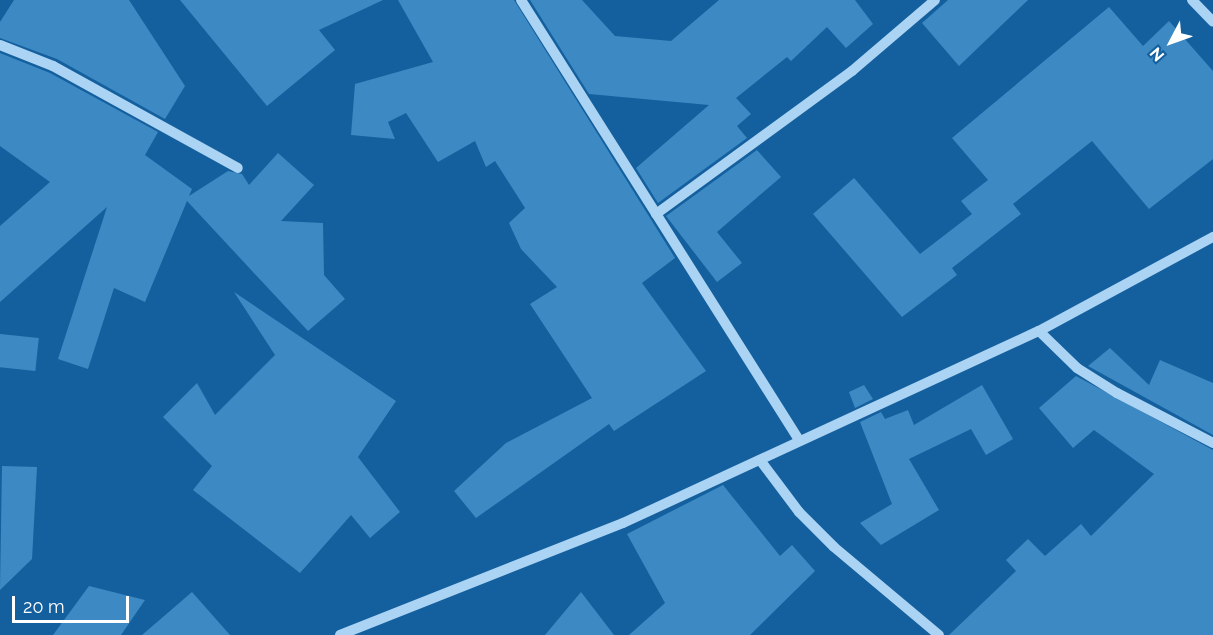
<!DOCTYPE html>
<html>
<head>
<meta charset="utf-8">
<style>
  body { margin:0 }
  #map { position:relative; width:1213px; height:635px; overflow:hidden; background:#14609e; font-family:Raleway,sans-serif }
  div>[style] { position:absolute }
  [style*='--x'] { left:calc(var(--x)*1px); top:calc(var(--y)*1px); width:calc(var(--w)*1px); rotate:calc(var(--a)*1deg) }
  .building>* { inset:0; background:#3d89c4; transform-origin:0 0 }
  .minor>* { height:10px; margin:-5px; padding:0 5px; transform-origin:5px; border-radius:5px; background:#abd4f4 }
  span { translate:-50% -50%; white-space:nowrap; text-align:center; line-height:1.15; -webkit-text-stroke:6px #14609e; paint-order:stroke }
  .north { position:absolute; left:1141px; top:12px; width:60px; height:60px; -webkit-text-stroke:4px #14609e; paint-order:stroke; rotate:229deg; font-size:16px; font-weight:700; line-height:24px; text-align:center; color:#fff }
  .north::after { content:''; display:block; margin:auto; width:21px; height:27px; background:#fff; clip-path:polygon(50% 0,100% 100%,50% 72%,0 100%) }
  .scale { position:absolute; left:12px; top:596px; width:117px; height:27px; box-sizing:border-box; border:3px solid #fff; border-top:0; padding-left:8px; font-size:18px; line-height:21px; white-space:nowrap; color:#fff; -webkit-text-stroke:4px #14609e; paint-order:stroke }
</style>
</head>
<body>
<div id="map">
  <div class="building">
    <i style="clip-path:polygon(14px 0,129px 0,185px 86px,165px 119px,57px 59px,0 38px,0 22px)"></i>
    <i style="clip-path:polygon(180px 0,383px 0,319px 30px,335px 50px,267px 106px)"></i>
    <i style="clip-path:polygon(398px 0,514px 0,675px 258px,642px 283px,706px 371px,614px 431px,609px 424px,476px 518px,454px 491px,506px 443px,592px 398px,530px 304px,557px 287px,521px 249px,509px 223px,525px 208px,495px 161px,486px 167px,475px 141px,438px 162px,406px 113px,388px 122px,395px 139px,351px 135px,355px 84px,433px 62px)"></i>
    <i style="clip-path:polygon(530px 0,582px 0,615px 36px,671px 41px,719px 0,855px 0,873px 24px,846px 48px,827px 27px,791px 61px,787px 57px,736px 98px,751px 114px,737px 126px,747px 138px,658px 203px,636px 168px,709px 105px,589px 94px)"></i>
    <i style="clip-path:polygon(948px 0,1028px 0,959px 66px,922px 23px)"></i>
    <i style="clip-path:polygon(1109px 7px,1143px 46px,1169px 21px,1213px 71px,1213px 159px,1149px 209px,1092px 141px,1013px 204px,1021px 214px,952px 268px,957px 275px,902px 317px,813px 214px,854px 178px,920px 254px,972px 214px,961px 201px,988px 180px,952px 138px)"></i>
    <i style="clip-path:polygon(0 53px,50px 73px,158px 132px,145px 155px,192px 189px,189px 196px,228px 171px,242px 174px,249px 185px,278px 153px,314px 185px,281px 221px,323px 223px,324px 275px,345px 299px,308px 331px,187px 201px,145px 302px,114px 288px,88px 369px,58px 359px,107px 207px,0 302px,0 226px,50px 182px,0 146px)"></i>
    <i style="clip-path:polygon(757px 150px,781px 177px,717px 232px,742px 263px,717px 282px,666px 216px)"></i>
    <i style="clip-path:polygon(234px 292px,396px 401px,358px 457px,400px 512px,370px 538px,351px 515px,300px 573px,193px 490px,212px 466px,163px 417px,197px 383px,215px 415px,275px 355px)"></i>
    <i style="left:0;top:334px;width:39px;height:33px;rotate:6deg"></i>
    <i style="clip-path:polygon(1110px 348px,1149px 385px,1160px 360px,1213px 383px,1213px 435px,1088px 366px)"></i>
    <i style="clip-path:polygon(1076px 376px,1213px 450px,1213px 635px,949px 635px,1016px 571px,1006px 560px,1028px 539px,1045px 556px,1081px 524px,1091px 536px,1154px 474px,1094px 430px,1073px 448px,1039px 408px)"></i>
    <i style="clip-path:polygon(864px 385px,873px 399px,855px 408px,849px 392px)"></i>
    <i style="clip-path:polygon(982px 385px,1013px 439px,986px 455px,971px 429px,909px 459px,939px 510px,881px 545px,860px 523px,892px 504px,860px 422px,881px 412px,885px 419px,908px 410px,914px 425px)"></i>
    <i style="clip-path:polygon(2px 466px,37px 467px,32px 559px,0 590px)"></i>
    <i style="clip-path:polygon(723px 485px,780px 556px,792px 545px,815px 571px,750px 635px,629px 635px,665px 603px,627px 534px)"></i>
    <i style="clip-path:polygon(89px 586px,145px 600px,121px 635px,53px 635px)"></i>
    <i style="clip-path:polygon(192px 592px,230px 635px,142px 635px)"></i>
    <i style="clip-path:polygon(581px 592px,614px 635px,545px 635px)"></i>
  </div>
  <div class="minor">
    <i style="--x:521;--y:0;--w:520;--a:57.71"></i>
    <i style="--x:1192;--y:0;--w:30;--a:46"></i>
    <i style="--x:0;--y:45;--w:57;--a:21.6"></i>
    <i style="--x:53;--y:66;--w:211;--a:28.9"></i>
    <i style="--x:656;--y:214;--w:243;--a:-36.1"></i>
    <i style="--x:852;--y:71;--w:109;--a:-40.5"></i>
    <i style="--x:1039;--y:331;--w:53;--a:44.2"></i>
    <i style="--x:1077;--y:368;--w:47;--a:32"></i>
    <i style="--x:1117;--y:393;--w:108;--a:27.5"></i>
    <i style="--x:760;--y:460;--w:65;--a:53.1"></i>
    <i style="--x:799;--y:512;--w:49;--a:45"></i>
    <i style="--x:834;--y:547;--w:137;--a:40"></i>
    <i style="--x:340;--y:635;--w:304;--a:-21.6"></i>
    <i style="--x:623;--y:523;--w:458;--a:-24.8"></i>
    <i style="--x:1039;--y:331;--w:198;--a:-28.4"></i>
  </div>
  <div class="north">N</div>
  <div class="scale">20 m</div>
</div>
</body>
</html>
